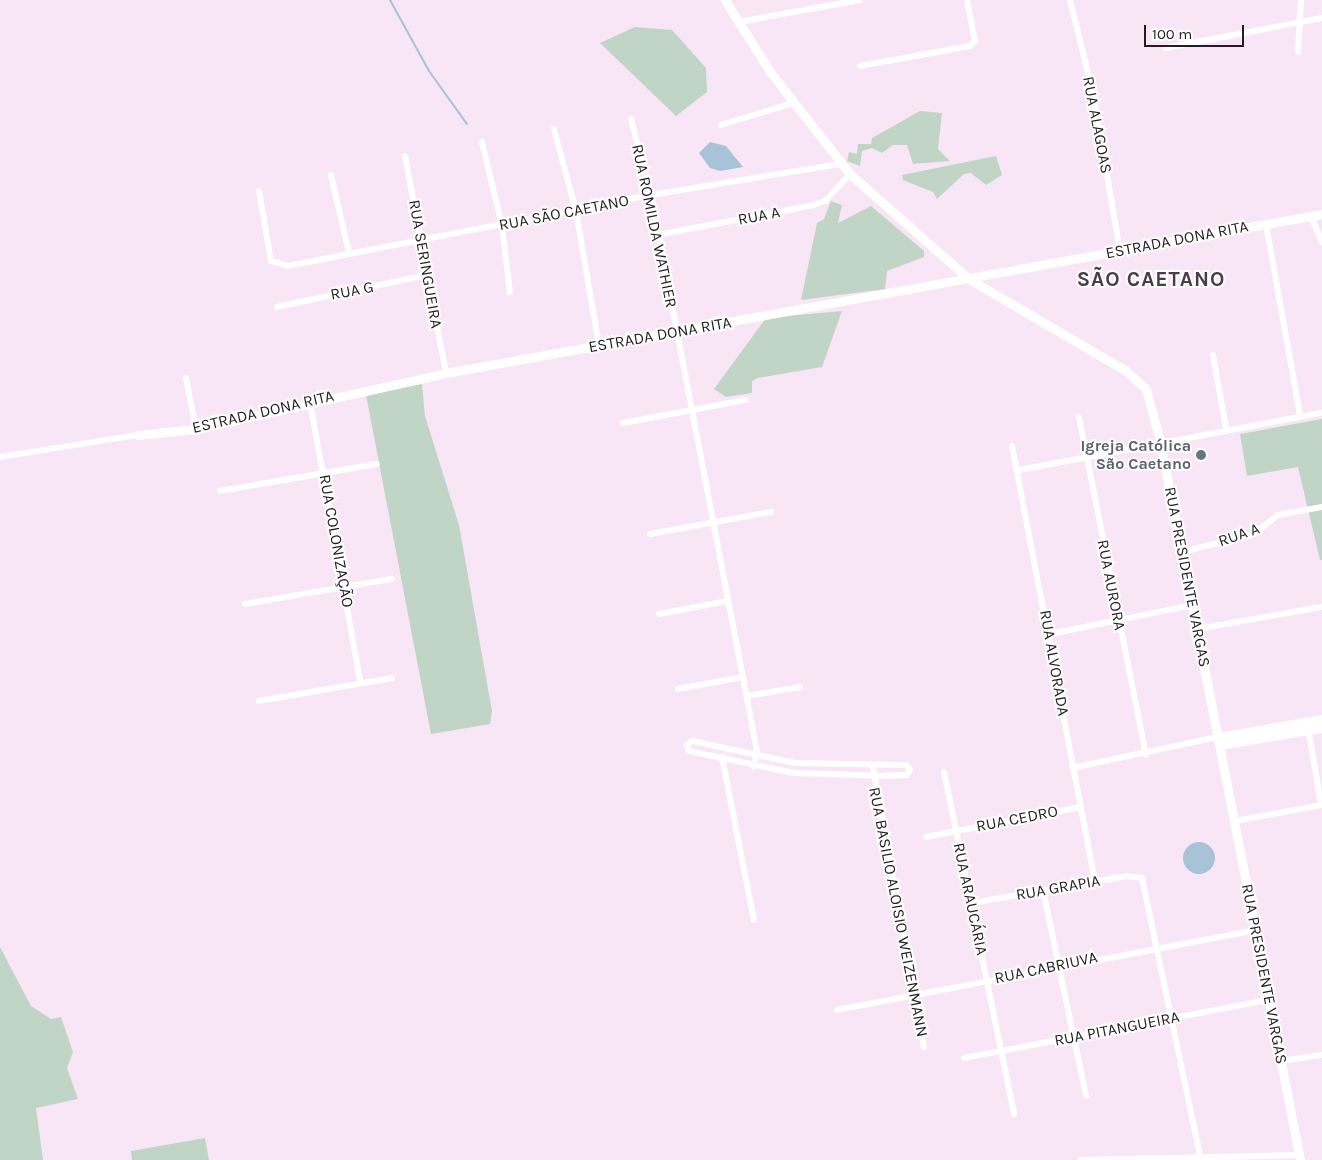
<!DOCTYPE html>
<html>
<head>
<meta charset="utf-8">
<style>
  body { margin:0 }
  #map { position:relative; width:1322px; height:1160px; overflow:hidden; background:#f8e6f6; font-family:Karla,sans-serif }
  div>[style] { position:absolute }
  [style*='--x'] { left:calc(var(--x)*1px); top:calc(var(--y)*1px); width:calc(var(--w)*1px); rotate:calc(var(--a)*1deg) }
  .green>* { inset:0; background:#c0d5c5 }
  .water>* { inset:0; background:#a8c3d7 }
  .round { border-radius:50% }
  .stream>* { height:2px; margin:-1px; padding:0 1px; transform-origin:1px; border-radius:1px; background:#a8c3d7 }
  .street>* { height:6px; margin:-3px; padding:0 3px; transform-origin:3px; border-radius:3px; background:#fff }
  .secondary>* { height:9px; margin:-4.5px; padding:0 4.5px; transform-origin:4.5px; border-radius:4.5px; background:#fff }
  .dots>* { width:14px; height:14px; translate:-50% -50%; box-sizing:border-box; border:2px solid #fff; border-radius:50% }
  span { translate:-50% -50%; white-space:nowrap; text-align:center; line-height:1.15; -webkit-text-stroke:4px #fff; paint-order:stroke }
  .street-label { font-size:16px; color:#231c22 }
  .worship-label { font-size:16px; color:#5b616d; font-weight:700 }
  .right { translate:-100% -50%; text-align:right }
  .district-label { font-size:21px; color:#4b3c49; font-weight:700; letter-spacing:1px }
  .scale { position:absolute; left:1144px; top:25px; width:100px; height:22px; box-sizing:border-box; border:2px solid #231c22; border-top:0; padding-left:6px; font-size:15px; line-height:18px; white-space:nowrap; color:#231c22; -webkit-text-stroke:4px #fff; paint-order:stroke }
</style>
</head>
<body>
<div id="map">
  <div class="green">
    <i style="clip-path:polygon(635px 27px,672px 30px,706px 68px,707px 92px,676px 116px,600px 43px)"></i>
    <i style="clip-path:polygon(920px 111px,942px 113px,938px 149px,950px 161px,913px 164px,907px 145px,893px 145px,882px 153px,872px 148px,862px 151px,860px 166px,847px 161px,849px 152px,857px 154px,858px 144px,871px 144px,872px 138px)"></i>
    <i style="clip-path:polygon(996px 156px,1002px 175px,986px 185px,971px 173px,964px 174px,937px 199px,933px 192px,903px 180px,902px 175px)"></i>
    <i style="clip-path:polygon(831px 201px,842px 205px,838px 223px,871px 206px,924px 251px,924px 257px,887px 271px,885px 289px,801px 300px,817px 223px,824px 219px)"></i>
    <i style="clip-path:polygon(842px 311px,822px 367px,758px 378px,752px 381px,752px 393px,726px 397px,714px 389px,766px 318px)"></i>
    <i style="clip-path:polygon(422px 384px,425px 416px,459px 525px,492px 711px,490px 724px,431px 734px,366px 395px)"></i>
    <i style="clip-path:polygon(1322px 419px,1322px 560px,1320px 560px,1298px 467px,1247px 476px,1240px 434px)"></i>
    <i style="clip-path:polygon(0 947px,31px 1006px,51px 1019px,61px 1017px,73px 1052px,67px 1068px,78px 1099px,36px 1108px,43px 1160px,0 1160px)"></i>
    <i style="clip-path:polygon(205px 1138px,209px 1160px,132px 1160px,131px 1151px)"></i>
  </div>
  <div class="water">
    <i style="clip-path:polygon(710px 142px,726px 146px,743px 167px,720px 171px,710px 168px,699px 153px)"></i>
    <i class="round" style="left:1183px;top:842px;width:32px;height:32px"></i>
  </div>
  <div class="stream">
    <i style="--x:390;--y:0;--w:81;--a:61.2"></i>
    <i style="--x:429;--y:71;--w:65;--a:54.4"></i>
  </div>
  <div class="street">
    <i style="--x:1070;--y:0;--w:101;--a:76.2"></i>
    <i style="--x:1094;--y:98;--w:155;--a:80.4"></i>
    <i style="--x:739;--y:22;--w:123;--a:-10.3"></i>
    <i style="--x:1166;--y:48;--w:159;--a:-10.9"></i>
    <i style="--x:1298;--y:52;--w:52;--a:-86.7"></i>
    <i style="--x:860;--y:66;--w:112;--a:-10.3"></i>
    <i style="--x:970;--y:46;--w:7;--a:-45"></i>
    <i style="--x:975;--y:41;--w:42;--a:-101"></i>
    <i style="--x:631;--y:119;--w:79;--a:75.3"></i>
    <i style="--x:651;--y:195;--w:566;--a:79.21"></i>
    <i style="--x:757;--y:751;--w:16;--a:101"></i>
    <i style="--x:721;--y:125;--w:75;--a:-17"></i>
    <i style="--x:554;--y:129;--w:85;--a:75"></i>
    <i style="--x:576;--y:211;--w:137;--a:80.3"></i>
    <i style="--x:482;--y:142;--w:85;--a:76.5"></i>
    <i style="--x:502;--y:225;--w:68;--a:83.3"></i>
    <i style="--x:405;--y:156;--w:221;--a:79.3"></i>
    <i style="--x:331;--y:175;--w:80;--a:77"></i>
    <i style="--x:259;--y:191;--w:71;--a:80.3"></i>
    <i style="--x:271;--y:261;--w:18;--a:16"></i>
    <i style="--x:288;--y:266;--w:370;--a:-11.1"></i>
    <i style="--x:651;--y:195;--w:193;--a:-9.3"></i>
    <i style="--x:1311;--y:216;--w:28;--a:67"></i>
    <i style="--x:1266;--y:224;--w:194;--a:79.9"></i>
    <i style="--x:657;--y:235;--w:160;--a:-10.8"></i>
    <i style="--x:814;--y:205;--w:12;--a:-20"></i>
    <i style="--x:825;--y:201;--w:37;--a:-47"></i>
    <i style="--x:277;--y:307;--w:152;--a:-12.1"></i>
    <i style="--x:1213;--y:355;--w:74;--a:79.9"></i>
    <i style="--x:186;--y:378;--w:52;--a:78.9"></i>
    <i style="--x:310;--y:402;--w:282;--a:79.8"></i>
    <i style="--x:1079;--y:417;--w:344;--a:78.8"></i>
    <i style="--x:623;--y:423;--w:125;--a:-10.6"></i>
    <i style="--x:1012;--y:446;--w:443;--a:79.2"></i>
    <i style="--x:0;--y:457;--w:140;--a:-9.1"></i>
    <i style="--x:1019;--y:470;--w:308;--a:-10.7"></i>
    <i style="--x:220;--y:491;--w:159;--a:-9.8"></i>
    <i style="--x:650;--y:534;--w:123;--a:-10.3"></i>
    <i style="--x:1182;--y:552;--w:73;--a:-14.2"></i>
    <i style="--x:1253;--y:534;--w:31;--a:-37"></i>
    <i style="--x:1278;--y:515;--w:45;--a:-10.3"></i>
    <i style="--x:245;--y:604;--w:149;--a:-9.7"></i>
    <i style="--x:659;--y:614;--w:70;--a:-10.7"></i>
    <i style="--x:1197;--y:629;--w:127;--a:-10"></i>
    <i style="--x:1050;--y:634;--w:145;--a:-11.5"></i>
    <i style="--x:678;--y:689;--w:66;--a:-10.5"></i>
    <i style="--x:747;--y:696;--w:54;--a:-9.6"></i>
    <i style="--x:259;--y:701;--w:135;--a:-9.8"></i>
    <i style="--x:1308;--y:727;--w:79;--a:80.5"></i>
    <i style="--x:692;--y:741;--w:105;--a:12.1"></i>
    <i style="--x:795;--y:763;--w:111;--a:1"></i>
    <i style="--x:906;--y:765;--w:6;--a:51"></i>
    <i style="--x:910;--y:770;--w:6;--a:121"></i>
    <i style="--x:907;--y:775;--w:23;--a:178"></i>
    <i style="--x:884;--y:776;--w:90;--a:-178.1"></i>
    <i style="--x:794;--y:773;--w:107;--a:-168.2"></i>
    <i style="--x:689;--y:751;--w:6;--a:-108"></i>
    <i style="--x:687;--y:745;--w:6;--a:-39"></i>
    <i style="--x:722;--y:757;--w:166;--a:78.9"></i>
    <i style="--x:873;--y:767;--w:285;--a:79.7"></i>
    <i style="--x:1072;--y:768;--w:149;--a:-12"></i>
    <i style="--x:944;--y:772;--w:349;--a:78.4"></i>
    <i style="--x:1235;--y:821;--w:88;--a:-10.4"></i>
    <i style="--x:926;--y:837;--w:157;--a:-11"></i>
    <i style="--x:1043;--y:890;--w:210;--a:78.2"></i>
    <i style="--x:972;--y:903;--w:156;--a:-9.9"></i>
    <i style="--x:1126;--y:876;--w:16;--a:7"></i>
    <i style="--x:1142;--y:878;--w:288;--a:78.2"></i>
    <i style="--x:837;--y:1010;--w:427;--a:-10.8"></i>
    <i style="--x:964;--y:1058;--w:310;--a:-10.8"></i>
    <i style="--x:1281;--y:1061;--w:41;--a:-8.3"></i>
    <i style="--x:1081;--y:1160;--w:218;--a:-1.3"></i>
  </div>
  <div class="secondary">
    <i style="--x:725;--y:0;--w:86;--a:57.8"></i>
    <i style="--x:771;--y:73;--w:128;--a:52"></i>
    <i style="--x:850;--y:174;--w:159;--a:41.4"></i>
    <i style="--x:969;--y:279;--w:181;--a:30.3"></i>
    <i style="--x:1125;--y:370;--w:28;--a:42"></i>
    <i style="--x:1146;--y:389;--w:54;--a:74.9"></i>
    <i style="--x:1160;--y:441;--w:733;--a:78.98"></i>
    <i style="--x:138;--y:435;--w:58;--a:-5.9"></i>
    <i style="--x:196;--y:429;--w:256;--a:-12.6"></i>
    <i style="--x:446;--y:373;--w:890;--a:-10.29"></i>
    <i style="--x:1218;--y:737;--w:106;--a:-9.8"></i>
    <i style="--x:1220;--y:745;--w:103;--a:-9.5"></i>
  </div>
  <div class="dots">
    <i style="left:1201px;top:455px;background:#6b7280"></i>
  </div>
  <div class="street-label">
    <span style="left:1097px;top:125px;rotate:79deg">RUA ALAGOAS</span>
    <span style="left:564px;top:213px;rotate:-11deg">RUA SÃO CAETANO</span>
    <span style="left:759px;top:216px;rotate:-11deg">RUA A</span>
    <span style="left:654px;top:226px;rotate:78deg">RUA ROMILDA WATHIER</span>
    <span style="left:1177px;top:240px;rotate:-11deg">ESTRADA DONA RITA</span>
    <span style="left:425px;top:264px;rotate:80deg">RUA SERINGUEIRA</span>
    <span style="left:352px;top:291px;rotate:-11deg">RUA G</span>
    <span style="left:660px;top:335px;rotate:-10deg">ESTRADA DONA RITA</span>
    <span style="left:263px;top:412px;rotate:-13deg">ESTRADA DONA RITA</span>
    <span style="left:1239px;top:535px;rotate:-19deg">RUA A</span>
    <span style="left:336px;top:541px;rotate:80deg">RUA COLONIZAÇÃO</span>
    <span style="left:1187px;top:577px;rotate:79deg">RUA PRESIDENTE VARGAS</span>
    <span style="left:1111px;top:585px;rotate:79deg">RUA AURORA</span>
    <span style="left:1054px;top:663px;rotate:80deg">RUA ALVORADA</span>
    <span style="left:1017px;top:819px;rotate:-11deg">RUA CEDRO</span>
    <span style="left:1058px;top:888px;rotate:-10deg">RUA GRAPIA</span>
    <span style="left:970px;top:899px;rotate:78deg">RUA ARAUCÁRIA</span>
    <span style="left:898px;top:912px;rotate:79deg">RUA BASILIO ALOISIO WEIZENMANN</span>
    <span style="left:1046px;top:968px;rotate:-12deg">RUA CABRIUVA</span>
    <span style="left:1264px;top:974px;rotate:79deg">RUA PRESIDENTE VARGAS</span>
    <span style="left:1117px;top:1029px;rotate:-11deg">RUA PITANGUEIRA</span>
  </div>
  <div class="worship-label">
    <span class="right" style="left:1191px;top:455px">Igreja Católica<br>São Caetano</span>
  </div>
  <div class="district-label">
    <span style="left:1151px;top:279px">SÃO CAETANO</span>
  </div>
  <div class="scale">100 m</div>
</div>
</body>
</html>
